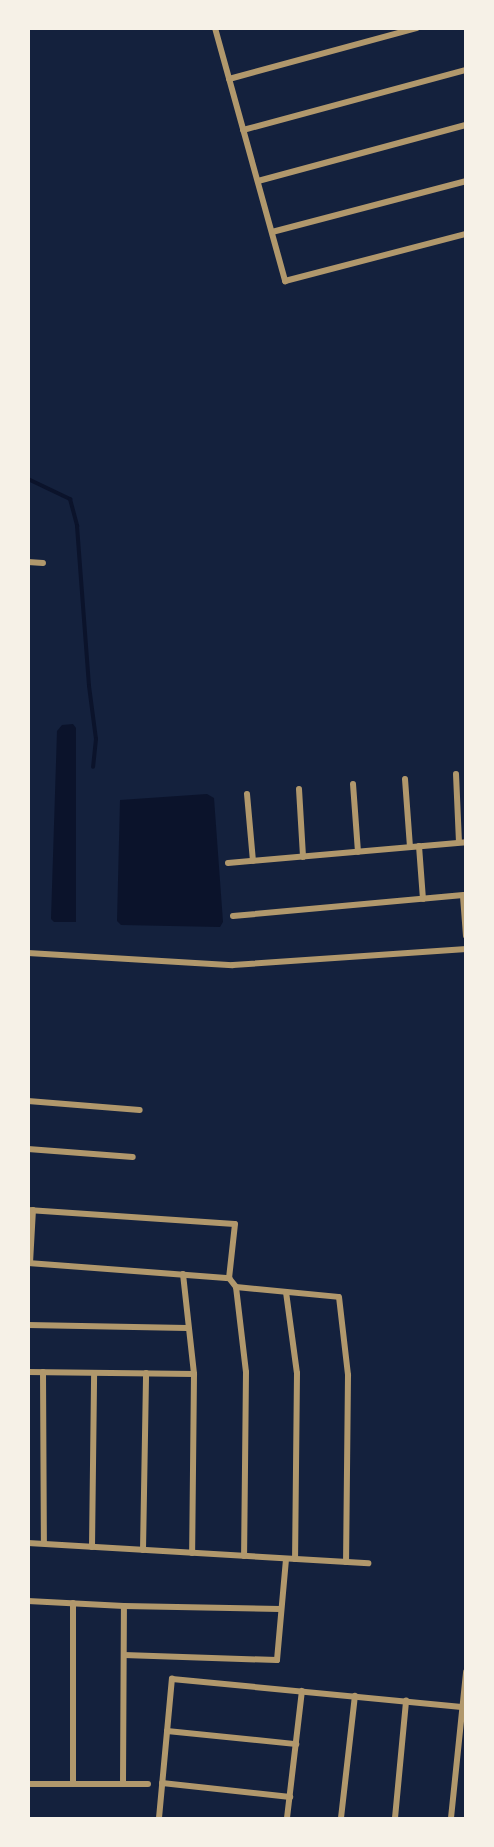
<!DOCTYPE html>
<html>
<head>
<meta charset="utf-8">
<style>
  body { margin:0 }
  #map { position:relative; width:494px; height:1847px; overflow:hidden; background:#14213d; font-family:"Golos Text",sans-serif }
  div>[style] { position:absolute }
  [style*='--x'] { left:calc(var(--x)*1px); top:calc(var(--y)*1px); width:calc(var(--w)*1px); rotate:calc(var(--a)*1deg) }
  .water>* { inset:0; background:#0b132b }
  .stream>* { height:4px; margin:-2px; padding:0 2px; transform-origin:2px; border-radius:2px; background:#0b132b }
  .minor>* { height:6px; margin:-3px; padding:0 3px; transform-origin:3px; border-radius:3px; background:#b1986c }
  span { translate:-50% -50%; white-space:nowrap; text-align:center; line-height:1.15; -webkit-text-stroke:6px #f6f1e7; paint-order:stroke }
  .frame { position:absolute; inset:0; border:30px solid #f6f1e7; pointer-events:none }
</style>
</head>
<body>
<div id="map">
  <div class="water">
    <i style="clip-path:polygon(73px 724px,76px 728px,76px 922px,54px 922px,51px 919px,57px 731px,62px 725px)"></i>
    <i style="clip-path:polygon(207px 794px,214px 798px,223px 922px,220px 927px,121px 925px,117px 921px,120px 800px)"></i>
  </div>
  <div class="stream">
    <i style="--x:28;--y:479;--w:47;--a:25.5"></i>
    <i style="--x:70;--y:499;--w:28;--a:75"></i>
    <i style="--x:77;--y:526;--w:160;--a:85.7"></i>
    <i style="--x:89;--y:686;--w:53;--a:82.5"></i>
    <i style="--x:96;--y:739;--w:28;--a:96"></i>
  </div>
  <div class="minor">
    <i style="--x:215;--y:28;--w:263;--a:74.5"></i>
    <i style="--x:285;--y:281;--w:187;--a:-14.6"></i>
    <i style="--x:229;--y:79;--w:195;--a:-15.2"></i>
    <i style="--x:243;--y:130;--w:231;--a:-15.1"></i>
    <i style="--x:258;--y:181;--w:215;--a:-15.1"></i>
    <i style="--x:272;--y:232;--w:201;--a:-14.7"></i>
    <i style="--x:28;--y:562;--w:15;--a:4"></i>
    <i style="--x:456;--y:774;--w:68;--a:87.5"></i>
    <i style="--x:405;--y:779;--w:68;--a:85.8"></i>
    <i style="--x:353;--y:784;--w:68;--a:85.8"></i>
    <i style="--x:299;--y:789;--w:68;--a:86.6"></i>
    <i style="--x:247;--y:794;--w:67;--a:84.9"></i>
    <i style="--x:419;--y:846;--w:53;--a:85.7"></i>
    <i style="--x:228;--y:863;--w:239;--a:-5"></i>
    <i style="--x:463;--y:896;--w:40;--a:85.7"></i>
    <i style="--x:233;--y:916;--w:234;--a:-5.2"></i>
    <i style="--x:28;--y:953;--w:205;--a:3.4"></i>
    <i style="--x:233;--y:965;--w:234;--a:-3.9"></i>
    <i style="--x:28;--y:1101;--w:112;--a:4.6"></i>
    <i style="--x:28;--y:1149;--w:105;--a:4.4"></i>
    <i style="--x:28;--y:1210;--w:207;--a:3.9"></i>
    <i style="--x:235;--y:1224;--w:54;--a:96.3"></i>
    <i style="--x:28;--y:1263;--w:202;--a:4.3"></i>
    <i style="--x:229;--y:1278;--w:11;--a:52"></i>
    <i style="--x:236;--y:1287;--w:103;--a:5.5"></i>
    <i style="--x:339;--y:1297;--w:79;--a:83.4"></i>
    <i style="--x:348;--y:1375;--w:187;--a:90.6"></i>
    <i style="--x:30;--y:1263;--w:53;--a:-86.8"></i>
    <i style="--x:183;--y:1274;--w:101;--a:83.7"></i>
    <i style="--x:194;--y:1374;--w:179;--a:90.6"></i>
    <i style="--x:236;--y:1287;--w:86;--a:83.3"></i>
    <i style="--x:246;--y:1372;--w:184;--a:90.6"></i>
    <i style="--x:286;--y:1292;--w:82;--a:82.3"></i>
    <i style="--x:297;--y:1373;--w:186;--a:90.6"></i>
    <i style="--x:28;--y:1325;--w:159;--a:1.1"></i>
    <i style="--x:28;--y:1372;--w:166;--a:0.7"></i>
    <i style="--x:43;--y:1372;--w:171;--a:89.7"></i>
    <i style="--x:28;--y:1543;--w:341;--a:3.4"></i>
    <i style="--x:92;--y:1547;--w:174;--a:-89.3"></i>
    <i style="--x:143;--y:1550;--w:177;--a:-89"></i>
    <i style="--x:28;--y:1601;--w:96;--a:3"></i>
    <i style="--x:124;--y:1606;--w:156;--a:1.1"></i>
    <i style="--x:124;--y:1655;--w:153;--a:1.9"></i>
    <i style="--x:277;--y:1660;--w:101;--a:-84.9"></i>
    <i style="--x:167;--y:1731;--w:130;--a:5.8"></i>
    <i style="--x:162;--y:1783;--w:129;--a:6.2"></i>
    <i style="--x:28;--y:1784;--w:120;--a:0"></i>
    <i style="--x:73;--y:1784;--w:181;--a:-90"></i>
    <i style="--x:123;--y:1784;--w:178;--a:-89.7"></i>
    <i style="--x:159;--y:1818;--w:140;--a:-84.7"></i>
    <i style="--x:172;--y:1679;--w:291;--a:5.5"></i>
    <i style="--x:287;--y:1818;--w:128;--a:-83.3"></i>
    <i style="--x:341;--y:1818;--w:123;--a:-83.5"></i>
    <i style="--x:395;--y:1818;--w:118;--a:-84.6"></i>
    <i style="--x:451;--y:1818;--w:147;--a:-84.1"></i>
  </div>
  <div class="frame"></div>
</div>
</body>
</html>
